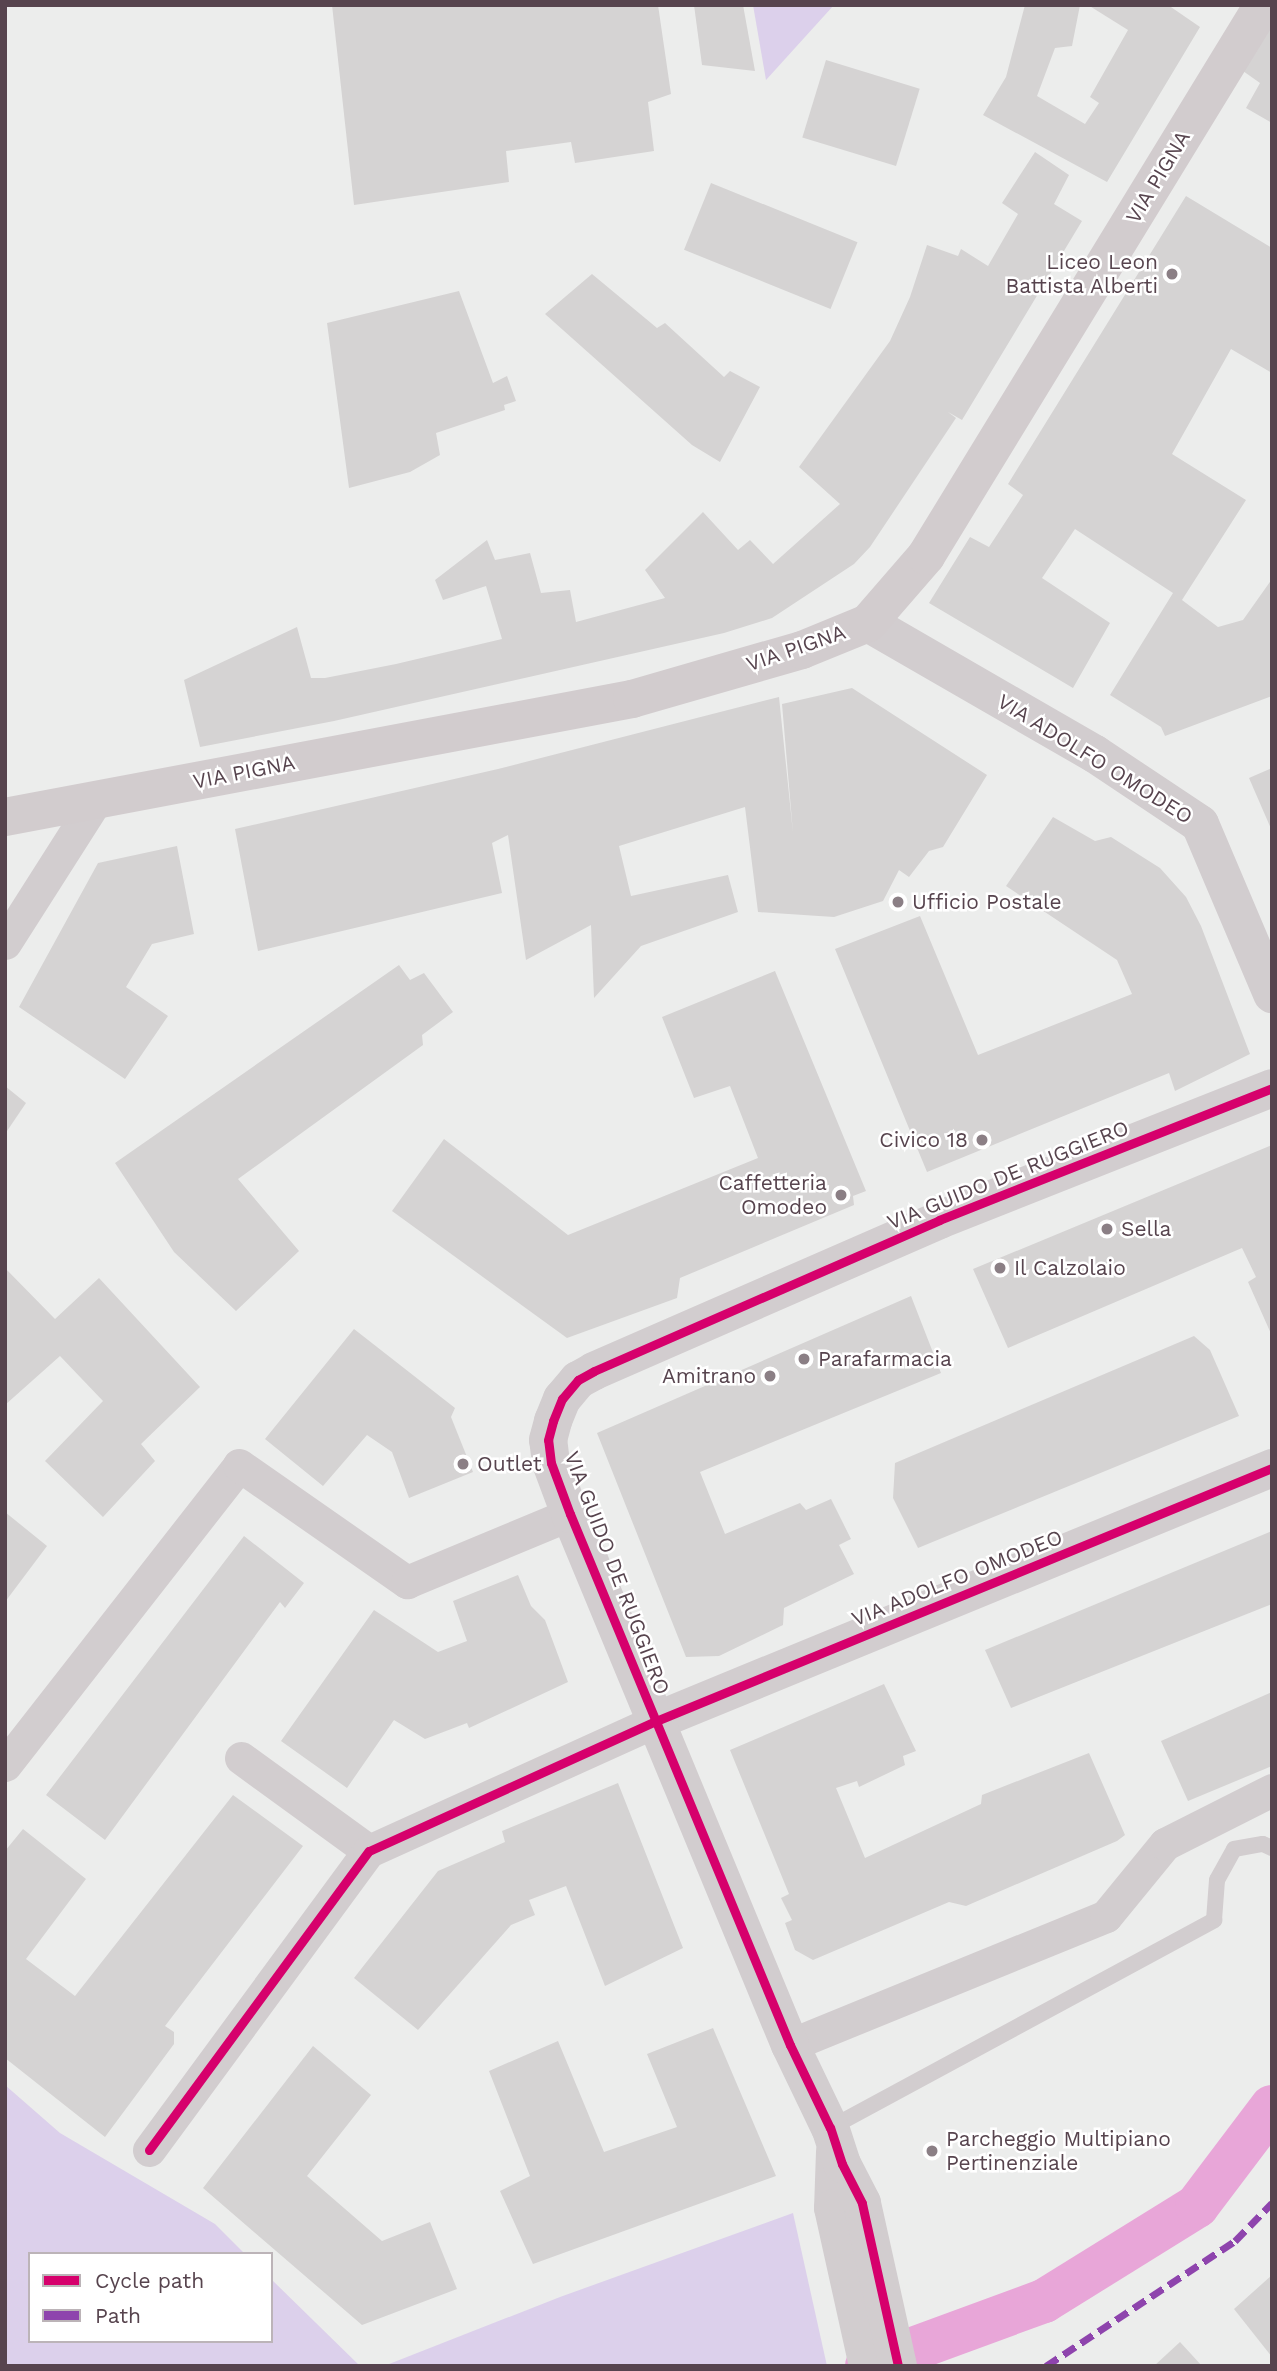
<!DOCTYPE html>
<html>
<head>
<meta charset="utf-8">
<style>
  body { margin:0 }
  #map { position:relative; width:1277px; height:2371px; overflow:hidden; background:#ecedec; font-family:"Work Sans",sans-serif }
  div>[style] { position:absolute }
  [style*='--x'] { left:calc(var(--x)*1px); top:calc(var(--y)*1px); width:calc(var(--w)*1px); rotate:calc(var(--a)*1deg) }
  .green>* { inset:0; background:#dcd0eb }
  .canal>* { height:44px; margin:-22px; padding:0 22px; transform-origin:22px; border-radius:22px; background:#e8a6d8 }
  .building>* { inset:0; background:#d5d3d3; transform-origin:0 0 }
  .service>* { height:16px; margin:-8px; padding:0 8px; transform-origin:8px; border-radius:8px; background:#d2cdcf }
  .minor>* { height:33px; margin:-16.5px; padding:0 16.5px; transform-origin:16.5px; border-radius:16.5px; background:#d2cdcf }
  .tertiary>* { height:38px; margin:-19px; padding:0 19px; transform-origin:19px; border-radius:19px; background:#d2cdcf }
  .secondary>* { height:38px; margin:-19px; padding:0 19px; transform-origin:19px; border-radius:19px; background:#d2ccce }
  .quiet>* { height:7px; margin-top:-3.5px; transform-origin:0; background:repeating-linear-gradient(90deg,#8e44ad 0 14px,transparent 0 21px) }
  .cycleway>* { height:9px; margin:-4.5px; padding:0 4.5px; transform-origin:4.5px; border-radius:4.5px; background:#d6006c }
  .dots>* { width:19px; height:19px; translate:-50% -50%; box-sizing:border-box; border:4px solid #fff; border-radius:50% }
  span { translate:-50% -50%; white-space:nowrap; text-align:center; line-height:1.15; -webkit-text-stroke:5px #fff; paint-order:stroke }
  .street-label { font-size:21px; color:#57444e }
  .poi-label { font-size:21px; color:#57444e }
  .right { translate:-100% -50%; text-align:right }
  .left { translate:0 -50%; text-align:left }
  .frame { position:absolute; inset:0; border:7px solid #57444e; pointer-events:none }
  .legend { position:absolute; left:28px; top:2252px; width:245px; height:91px; box-sizing:border-box; background:#fff; border:2px solid #bcb4b8; margin:0; padding:9px 12px; list-style:none; font-size:21px; color:#57444e }
  .legend li { display:flex; align-items:center; gap:14px; height:35px }
  .legend b { width:35px; border:2px solid #bcb4b8 }
</style>
</head>
<body>
<div id="map">
  <div class="green">
    <i style="clip-path:polygon(753px 5px,834px 5px,766px 80px)"></i>
    <i style="clip-path:polygon(5px 2085px,60px 2133px,215px 2224px,245px 2254px,30px 2254px,30px 2341px,271px 2341px,271px 2279px,360px 2366px,5px 2366px)"></i>
    <i style="clip-path:polygon(793px 2213px,827px 2366px,384px 2366px,560px 2297px)"></i>
  </div>
  <div class="canal">
    <i style="--x:867;--y:2366;--w:189;--a:-20.2"></i>
    <i style="--x:1044;--y:2301;--w:180;--a:-31.8"></i>
    <i style="--x:1197;--y:2206;--w:124;--a:-52.9"></i>
  </div>
  <div class="building">
    <i style="clip-path:polygon(332px 5px,658px 5px,671px 94px,648px 102px,654px 151px,575px 163px,571px 142px,506px 151px,509px 182px,354px 205px)"></i>
    <i style="clip-path:polygon(694px 5px,743px 5px,755px 71px,702px 65px)"></i>
    <i style="clip-path:polygon(1025px 5px,1080px 5px,1072px 46px,1055px 48px,1037px 96px,1085px 124px,1099px 103px,1090px 97px,1128px 30px,1088px 5px,1168px 5px,1200px 27px,1107px 182px,983px 115px,1006px 77px)"></i>
    <i style="clip-path:polygon(1272px 22px,1272px 123px,1246px 108px,1260px 83px,1243px 71px)"></i>
    <i style="left:826px;top:60px;width:98px;height:81px;rotate:17deg"></i>
    <i style="clip-path:polygon(1035px 152px,1069px 175px,1054px 204px,1082px 221px,962px 420px,948px 412px,956px 418px,870px 547px,854px 564px,772px 618px,724px 633px,334px 721px,200px 747px,184px 680px,297px 627px,311px 678px,325px 678px,396px 664px,502px 639px,486px 586px,443px 600px,435px 580px,487px 540px,495px 560px,530px 553px,541px 593px,570px 590px,576px 622px,665px 598px,645px 570px,703px 512px,738px 550px,750px 540px,773px 564px,840px 504px,799px 467px,890px 341px,910px 297px,927px 245px,958px 256px,961px 249px,988px 266px,1018px 214px,1002px 203px)"></i>
    <i style="left:711px;top:183px;width:158px;height:72px;rotate:22deg"></i>
    <i style="clip-path:polygon(1186px 196px,1272px 248px,1272px 373px,1231px 349px,1172px 454px,1246px 500px,1182px 600px,1218px 627px,1243px 620px,1272px 579px,1272px 696px,1165px 736px,1161px 727px,1110px 695px,1173px 593px,1075px 529px,1042px 578px,1110px 623px,1073px 688px,929px 603px,970px 537px,989px 547px,1023px 495px,1008px 484px)"></i>
    <i style="clip-path:polygon(592px 274px,657px 328px,665px 323px,724px 377px,730px 371px,760px 387px,720px 462px,692px 445px,545px 314px)"></i>
    <i style="clip-path:polygon(459px 291px,493px 383px,507px 376px,516px 401px,504px 405px,505px 410px,436px 433px,440px 455px,410px 472px,349px 488px,327px 323px)"></i>
    <i style="clip-path:polygon(852px 688px,987px 775px,943px 847px,929px 851px,909px 877px,899px 870px,883px 901px,834px 917px,758px 912px,745px 807px,619px 846px,631px 896px,728px 875px,738px 912px,641px 946px,594px 998px,591px 925px,526px 960px,508px 835px,492px 843px,502px 893px,258px 951px,235px 829px,498px 769px,779px 697px,793px 833px,782px 704px)"></i>
    <i style="clip-path:polygon(1272px 768px,1272px 831px,1249px 778px)"></i>
    <i style="clip-path:polygon(1053px 817px,1095px 841px,1111px 837px,1160px 868px,1186px 897px,1201px 926px,1250px 1054px,1175px 1091px,1169px 1073px,927px 1172px,835px 949px,920px 916px,978px 1055px,1132px 994px,1117px 960px,1006px 886px)"></i>
    <i style="clip-path:polygon(177px 846px,194px 934px,152px 944px,126px 987px,168px 1016px,125px 1079px,19px 1007px,98px 863px)"></i>
    <i style="clip-path:polygon(399px 965px,410px 980px,424px 973px,453px 1012px,422px 1035px,423px 1045px,238px 1179px,299px 1251px,236px 1311px,174px 1252px,115px 1163px)"></i>
    <i style="clip-path:polygon(775px 971px,866px 1191px,853px 1196px,854px 1205px,680px 1278px,677px 1298px,567px 1338px,392px 1211px,444px 1139px,568px 1235px,758px 1158px,730px 1086px,694px 1098px,662px 1017px)"></i>
    <i style="clip-path:polygon(5px 1086px,26px 1103px,5px 1134px)"></i>
    <i style="clip-path:polygon(1272px 1145px,1272px 1336px,1248px 1282px,1256px 1277px,1242px 1248px,1008px 1348px,973px 1269px)"></i>
    <i style="clip-path:polygon(5px 1268px,55px 1319px,99px 1278px,200px 1387px,141px 1444px,155px 1461px,103px 1517px,45px 1461px,103px 1401px,60px 1356px,5px 1405px)"></i>
    <i style="clip-path:polygon(911px 1296px,941px 1373px,700px 1472px,725px 1534px,800px 1503px,806px 1510px,831px 1499px,851px 1539px,839px 1545px,854px 1574px,784px 1608px,783px 1625px,719px 1656px,686px 1657px,597px 1433px)"></i>
    <i style="clip-path:polygon(354px 1329px,455px 1408px,451px 1417px,473px 1472px,409px 1498px,392px 1452px,367px 1435px,323px 1486px,265px 1439px)"></i>
    <i style="clip-path:polygon(1194px 1336px,1210px 1350px,1239px 1416px,918px 1548px,893px 1498px,895px 1463px)"></i>
    <i style="clip-path:polygon(5px 1512px,47px 1546px,5px 1602px)"></i>
    <i style="clip-path:polygon(1272px 1531px,1272px 1604px,1011px 1708px,985px 1650px)"></i>
    <i style="clip-path:polygon(244px 1536px,304px 1583px,285px 1608px,280px 1602px,105px 1840px,46px 1795px)"></i>
    <i style="clip-path:polygon(518px 1575px,531px 1606px,545px 1620px,568px 1682px,469px 1728px,467px 1723px,425px 1739px,394px 1720px,347px 1788px,281px 1741px,374px 1610px,438px 1652px,467px 1641px,453px 1601px)"></i>
    <i style="clip-path:polygon(884px 1684px,916px 1751px,903px 1756px,905px 1765px,859px 1787px,857px 1781px,836px 1788px,865px 1858px,981px 1804px,982px 1795px,1089px 1753px,1125px 1835px,1117px 1841px,966px 1906px,949px 1902px,813px 1960px,795px 1950px,785px 1923px,792px 1920px,781px 1898px,789px 1894px,730px 1750px)"></i>
    <i style="clip-path:polygon(1272px 1692px,1272px 1766px,1188px 1801px,1161px 1741px)"></i>
    <i style="clip-path:polygon(618px 1783px,683px 1948px,605px 1986px,566px 1886px,529px 1900px,535px 1915px,511px 1925px,418px 2030px,354px 1978px,438px 1871px,505px 1842px,502px 1831px)"></i>
    <i style="clip-path:polygon(233px 1795px,303px 1846px,165px 2026px,174px 2032px,174px 2044px,105px 2137px,5px 2058px,5px 1851px,23px 1829px,86px 1879px,26px 1959px,75px 1996px)"></i>
    <i style="clip-path:polygon(713px 2028px,776px 2176px,533px 2264px,500px 2191px,530px 2176px,489px 2071px,558px 2041px,604px 2152px,677px 2127px,647px 2054px)"></i>
    <i style="clip-path:polygon(313px 2046px,371px 2095px,307px 2176px,382px 2241px,430px 2222px,457px 2289px,362px 2325px,203px 2188px)"></i>
    <i style="clip-path:polygon(1272px 2275px,1272px 2357px,1234px 2309px)"></i>
    <i style="clip-path:polygon(1180px 2342px,1202px 2366px,1154px 2366px)"></i>
  </div>
  <div class="service">
    <i style="--x:830;--y:2128;--w:437;--a:-28.4"></i>
    <i style="--x:1214;--y:1920;--w:40;--a:-85.7"></i>
    <i style="--x:1217;--y:1880;--w:35;--a:-61"></i>
    <i style="--x:1234;--y:1849;--w:29;--a:-10"></i>
    <i style="--x:1263;--y:1844;--w:10;--a:24"></i>
  </div>
  <div class="minor">
    <i style="--x:5;--y:943;--w:169;--a:-57.5"></i>
    <i style="--x:241;--y:1758;--w:158;--a:36"></i>
    <i style="--x:5;--y:1765;--w:380;--a:-52"></i>
    <i style="--x:239;--y:1465;--w:205;--a:34.9"></i>
    <i style="--x:407;--y:1582;--w:177;--a:-22.6"></i>
    <i style="--x:790;--y:2045;--w:341;--a:-22.2"></i>
    <i style="--x:1106;--y:1916;--w:93;--a:-50.7"></i>
    <i style="--x:1165;--y:1844;--w:120;--a:-26.8"></i>
    <i style="--x:149;--y:2150;--w:371;--a:-53.7"></i>
    <i style="--x:369;--y:1851;--w:315;--a:-24.4"></i>
  </div>
  <div class="tertiary">
    <i style="--x:868;--y:623;--w:262;--a:30"></i>
    <i style="--x:1095;--y:754;--w:126;--a:33.7"></i>
    <i style="--x:1200;--y:824;--w:185;--a:67"></i>
    <i style="--x:656;--y:1721;--w:666;--a:-22.33"></i>
    <i style="--x:835;--y:2152;--w:56;--a:92"></i>
    <i style="--x:833;--y:2208;--w:162;--a:77.5"></i>
    <i style="--x:898;--y:2366;--w:167;--a:-102.5"></i>
    <i style="--x:862;--y:2203;--w:44;--a:-117.1"></i>
    <i style="--x:842;--y:2164;--w:38;--a:-108"></i>
    <i style="--x:830;--y:2128;--w:92;--a:-115.7"></i>
    <i style="--x:790;--y:2045;--w:575;--a:-112.5"></i>
    <i style="--x:570;--y:1514;--w:54;--a:-110.4"></i>
    <i style="--x:551;--y:1463;--w:23;--a:-97"></i>
    <i style="--x:548;--y:1440;--w:20;--a:-75"></i>
    <i style="--x:553;--y:1421;--w:24;--a:-68"></i>
    <i style="--x:562;--y:1399;--w:25;--a:-50"></i>
    <i style="--x:578;--y:1380;--w:18;--a:-29"></i>
    <i style="--x:594;--y:1371;--w:377;--a:-23.6"></i>
    <i style="--x:939;--y:1220;--w:358;--a:-21.6"></i>
  </div>
  <div class="secondary">
    <i style="--x:5;--y:817;--w:638;--a:-10.66"></i>
    <i style="--x:632;--y:699;--w:177;--a:-16.1"></i>
    <i style="--x:802;--y:650;--w:71;--a:-22.2"></i>
    <i style="--x:868;--y:623;--w:89;--a:-49.1"></i>
    <i style="--x:926;--y:556;--w:646;--a:-58.55"></i>
  </div>
  <div class="quiet">
    <i style="--x:1046;--y:2366;--w:227;--a:-33.5"></i>
    <i style="--x:1235;--y:2241;--w:53;--a:-45.8"></i>
  </div>
  <div class="cycleway">
    <i style="--x:149;--y:2150;--w:371;--a:-53.7"></i>
    <i style="--x:369;--y:1851;--w:315;--a:-24.4"></i>
    <i style="--x:656;--y:1721;--w:666;--a:-22.33"></i>
    <i style="--x:898;--y:2366;--w:167;--a:-102.5"></i>
    <i style="--x:862;--y:2203;--w:44;--a:-117.1"></i>
    <i style="--x:842;--y:2164;--w:38;--a:-108"></i>
    <i style="--x:830;--y:2128;--w:92;--a:-115.7"></i>
    <i style="--x:790;--y:2045;--w:575;--a:-112.5"></i>
    <i style="--x:570;--y:1514;--w:54;--a:-110.4"></i>
    <i style="--x:551;--y:1463;--w:23;--a:-97"></i>
    <i style="--x:548;--y:1440;--w:20;--a:-75"></i>
    <i style="--x:553;--y:1421;--w:24;--a:-68"></i>
    <i style="--x:562;--y:1399;--w:25;--a:-50"></i>
    <i style="--x:578;--y:1380;--w:18;--a:-29"></i>
    <i style="--x:594;--y:1371;--w:377;--a:-23.6"></i>
    <i style="--x:939;--y:1220;--w:358;--a:-21.6"></i>
  </div>
  <div class="dots">
    <i style="left:1172px;top:274px;background:#8b7f85"></i>
    <i style="left:898px;top:902px;background:#8b7f85"></i>
    <i style="left:982px;top:1140px;background:#8b7f85"></i>
    <i style="left:841px;top:1195px;background:#8b7f85"></i>
    <i style="left:1107px;top:1229px;background:#8b7f85"></i>
    <i style="left:1000px;top:1268px;background:#8b7f85"></i>
    <i style="left:804px;top:1359px;background:#8b7f85"></i>
    <i style="left:770px;top:1376px;background:#8b7f85"></i>
    <i style="left:463px;top:1464px;background:#8b7f85"></i>
    <i style="left:932px;top:2151px;background:#8b7f85"></i>
  </div>
  <div class="street-label">
    <span style="left:1158px;top:177px;rotate:-59deg">VIA PIGNA</span>
    <span style="left:796px;top:648px;rotate:-19deg">VIA PIGNA</span>
    <span style="left:1095px;top:759px;rotate:32deg">VIA ADOLFO OMODEO</span>
    <span style="left:244px;top:772px;rotate:-11deg">VIA PIGNA</span>
    <span style="left:1008px;top:1175px;rotate:-22deg">VIA GUIDO DE RUGGIERO</span>
    <span style="left:617px;top:1573px;rotate:69deg">VIA GUIDO DE RUGGIERO</span>
    <span style="left:957px;top:1578px;rotate:-22deg">VIA ADOLFO OMODEO</span>
  </div>
  <div class="poi-label">
    <span class="right" style="left:1158px;top:274px">Liceo Leon<br>Battista Alberti</span>
    <span class="left" style="left:912px;top:902px">Ufficio Postale</span>
    <span class="right" style="left:968px;top:1140px">Civico 18</span>
    <span class="right" style="left:827px;top:1195px">Caffetteria<br>Omodeo</span>
    <span class="left" style="left:1121px;top:1229px">Sella</span>
    <span class="left" style="left:1014px;top:1268px">Il Calzolaio</span>
    <span class="left" style="left:818px;top:1359px">Parafarmacia</span>
    <span class="right" style="left:756px;top:1376px">Amitrano</span>
    <span class="left" style="left:477px;top:1464px">Outlet</span>
    <span class="left" style="left:946px;top:2151px">Parcheggio Multipiano<br>Pertinenziale</span>
  </div>
  <div class="frame"></div>
  <ul class="legend">
  <li><b style="height:9px;background:#d6006c"></b>Cycle path</li>
  <li><b style="height:9px;background:#8e44ad"></b>Path</li>
  </ul>
</div>
</body>
</html>
